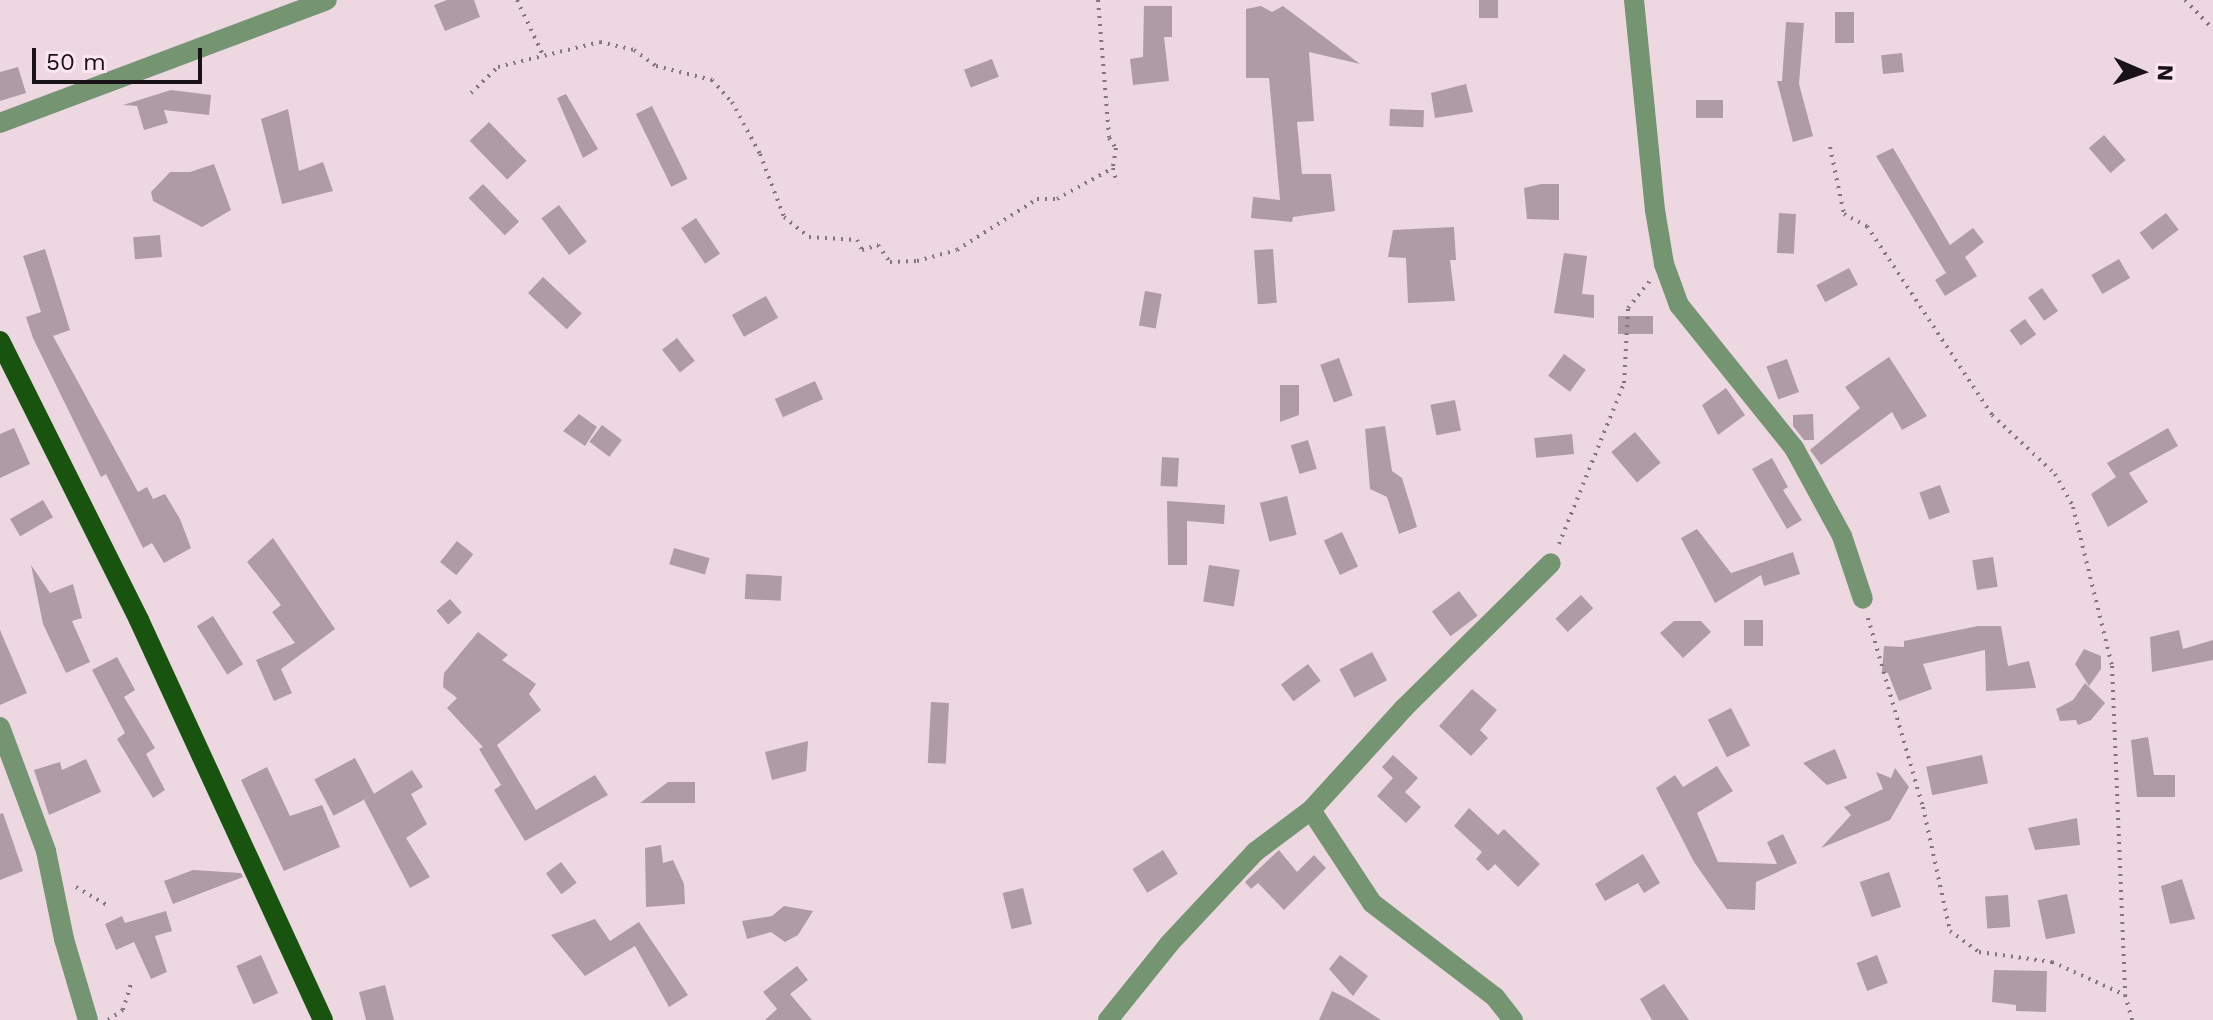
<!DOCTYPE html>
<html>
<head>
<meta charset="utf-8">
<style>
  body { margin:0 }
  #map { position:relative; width:2213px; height:1020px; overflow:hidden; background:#edd8e2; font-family:"Work Sans",sans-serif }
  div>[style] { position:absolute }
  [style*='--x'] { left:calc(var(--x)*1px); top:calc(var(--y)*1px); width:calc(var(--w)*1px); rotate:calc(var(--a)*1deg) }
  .building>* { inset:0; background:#af9ba5; transform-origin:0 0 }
  .path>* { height:4px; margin-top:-2px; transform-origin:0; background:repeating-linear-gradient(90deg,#83757c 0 2px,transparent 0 8px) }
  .minor>* { height:20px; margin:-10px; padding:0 10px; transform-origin:10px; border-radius:10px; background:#759471 }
  .major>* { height:20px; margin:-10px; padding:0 10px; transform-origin:10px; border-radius:10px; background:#185410 }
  span { translate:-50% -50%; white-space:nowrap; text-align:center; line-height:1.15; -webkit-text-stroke:8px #fae5f0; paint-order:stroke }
  .north { position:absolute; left:2101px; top:32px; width:80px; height:80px; -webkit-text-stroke:6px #fae5f0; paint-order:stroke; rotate:92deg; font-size:22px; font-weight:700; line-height:32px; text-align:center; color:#191216 }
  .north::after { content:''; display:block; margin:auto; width:28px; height:36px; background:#191216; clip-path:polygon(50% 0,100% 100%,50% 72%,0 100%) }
  .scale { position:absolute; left:32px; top:48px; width:170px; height:36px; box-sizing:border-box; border:4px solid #191216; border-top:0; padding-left:10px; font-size:24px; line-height:28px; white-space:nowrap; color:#191216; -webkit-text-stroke:6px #fae5f0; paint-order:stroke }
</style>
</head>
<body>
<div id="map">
  <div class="building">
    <i style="clip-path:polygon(447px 0,474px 0,480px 17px,445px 31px,434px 5px)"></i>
    <i style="left:1479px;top:0;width:19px;height:18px"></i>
    <i style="clip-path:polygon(1144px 6px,1172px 6px,1172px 37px,1164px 37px,1169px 81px,1133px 85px,1130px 59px,1143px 57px)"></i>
    <i style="clip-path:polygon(1261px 6px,1272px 12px,1283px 6px,1360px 64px,1309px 52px,1314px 121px,1297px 122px,1302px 174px,1331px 174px,1335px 211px,1293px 217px,1292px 222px,1251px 218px,1253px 197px,1280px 200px,1269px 78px,1246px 78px,1246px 9px)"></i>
    <i style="left:1835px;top:12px;width:19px;height:31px"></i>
    <i style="clip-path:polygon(1786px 22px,1804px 23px,1799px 84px,1813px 136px,1793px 142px,1777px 81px,1782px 81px)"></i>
    <i style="left:1902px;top:53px;width:19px;height:21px;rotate:84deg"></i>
    <i style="left:992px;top:59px;width:19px;height:30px;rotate:69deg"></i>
    <i style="clip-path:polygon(18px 67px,26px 93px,0 101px,0 72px)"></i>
    <i style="clip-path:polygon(1466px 84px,1473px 112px,1435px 118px,1431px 93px)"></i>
    <i style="clip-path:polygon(171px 90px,211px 95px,209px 115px,164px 110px,168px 123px,144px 130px,137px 106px,123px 105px)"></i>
    <i style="clip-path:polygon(566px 94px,598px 149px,583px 158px,557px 98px)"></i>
    <i style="left:1696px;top:100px;width:27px;height:18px"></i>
    <i style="left:652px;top:106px;width:81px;height:18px;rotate:64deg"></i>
    <i style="clip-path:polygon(288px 109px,299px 171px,323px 162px,333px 191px,282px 204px,261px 119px)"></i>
    <i style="left:1390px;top:109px;width:34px;height:17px;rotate:2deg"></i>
    <i style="left:489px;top:122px;width:54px;height:27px;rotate:46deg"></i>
    <i style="left:2104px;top:135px;width:33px;height:20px;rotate:49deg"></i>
    <i style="clip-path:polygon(1893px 148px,1950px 245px,1973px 228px,1984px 242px,1965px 257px,1977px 276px,1945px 296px,1935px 280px,1946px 273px,1876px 156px)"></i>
    <i style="clip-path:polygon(214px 164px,231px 210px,202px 227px,153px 201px,151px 192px,170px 172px,190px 172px)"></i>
    <i style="left:483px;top:184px;width:52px;height:20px;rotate:46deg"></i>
    <i style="clip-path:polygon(1541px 184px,1559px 184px,1559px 220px,1527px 219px,1524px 188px)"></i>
    <i style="left:559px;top:205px;width:46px;height:22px;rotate:53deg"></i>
    <i style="left:1779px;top:213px;width:17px;height:40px;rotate:3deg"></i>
    <i style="left:2166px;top:213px;width:21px;height:33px;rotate:53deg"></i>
    <i style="left:696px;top:218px;width:43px;height:18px;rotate:56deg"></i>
    <i style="clip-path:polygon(1454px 227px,1456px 260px,1450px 260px,1455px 301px,1408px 303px,1406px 258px,1388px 257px,1393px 230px)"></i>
    <i style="left:160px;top:235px;width:22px;height:27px;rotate:85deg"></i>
    <i style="clip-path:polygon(45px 249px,70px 330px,53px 336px,138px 492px,147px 487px,153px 499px,165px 494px,180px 519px,191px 548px,164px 563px,152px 543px,143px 548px,106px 474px,101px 477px,33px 338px,26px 317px,41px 312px,23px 256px)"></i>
    <i style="left:1273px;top:249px;width:54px;height:19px;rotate:86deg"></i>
    <i style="clip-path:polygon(1564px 253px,1587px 256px,1582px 294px,1594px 295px,1594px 318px,1554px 313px)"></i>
    <i style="left:2119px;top:259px;width:22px;height:32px;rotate:60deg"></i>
    <i style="left:1849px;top:268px;width:19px;height:37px;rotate:62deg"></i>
    <i style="left:543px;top:277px;width:53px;height:22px;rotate:43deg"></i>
    <i style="left:2042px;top:288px;width:28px;height:17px;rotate:55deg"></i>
    <i style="left:1145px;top:291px;width:17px;height:35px;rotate:10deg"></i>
    <i style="left:766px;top:296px;width:25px;height:39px;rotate:61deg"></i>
    <i style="left:1618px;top:316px;width:35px;height:18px"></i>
    <i style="left:2025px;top:319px;width:19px;height:19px;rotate:54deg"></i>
    <i style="left:677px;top:338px;width:29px;height:19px;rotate:52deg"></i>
    <i style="left:1564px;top:354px;width:27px;height:27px;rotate:36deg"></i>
    <i style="clip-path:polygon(1889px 357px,1927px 416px,1902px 430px,1892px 412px,1821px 465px,1810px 450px,1860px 408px,1845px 387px)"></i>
    <i style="left:1339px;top:358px;width:40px;height:20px;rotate:70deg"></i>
    <i style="left:1787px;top:359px;width:35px;height:22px;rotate:70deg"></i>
    <i style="left:815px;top:381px;width:20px;height:44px;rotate:66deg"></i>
    <i style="clip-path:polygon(1280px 385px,1299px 385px,1299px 415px,1280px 422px)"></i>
    <i style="clip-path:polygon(1726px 388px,1745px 415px,1718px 435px,1702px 405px)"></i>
    <i style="left:1455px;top:400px;width:31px;height:25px;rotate:79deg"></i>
    <i style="clip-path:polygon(579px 414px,597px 427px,585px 446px,563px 431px)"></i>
    <i style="clip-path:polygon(1813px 414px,1814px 440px,1804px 440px,1793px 426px,1793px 415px)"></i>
    <i style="left:602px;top:425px;width:25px;height:21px;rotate:37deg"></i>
    <i style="clip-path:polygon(1385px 426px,1392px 471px,1402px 478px,1417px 527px,1399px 534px,1387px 497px,1370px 489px,1365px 429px)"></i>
    <i style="clip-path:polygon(14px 428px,30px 464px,0 478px,0 434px)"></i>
    <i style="clip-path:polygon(2168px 428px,2178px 446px,2129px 473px,2148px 502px,2108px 527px,2091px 494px,2116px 477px,2107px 463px)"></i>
    <i style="left:1635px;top:432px;width:40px;height:31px;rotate:50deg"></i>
    <i style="left:1572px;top:434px;width:20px;height:38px;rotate:84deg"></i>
    <i style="left:1308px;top:440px;width:30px;height:18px;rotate:73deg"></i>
    <i style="left:1162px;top:457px;width:17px;height:29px;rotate:3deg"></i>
    <i style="clip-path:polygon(1772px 458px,1788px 487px,1783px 490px,1802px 520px,1787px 529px,1752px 469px)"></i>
    <i style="left:1940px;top:485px;width:29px;height:22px;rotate:70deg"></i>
    <i style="left:1287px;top:496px;width:40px;height:28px;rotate:76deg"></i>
    <i style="left:43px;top:500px;width:20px;height:38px;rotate:60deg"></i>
    <i style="clip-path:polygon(1167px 501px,1225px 505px,1224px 524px,1187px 521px,1187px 565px,1168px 565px)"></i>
    <i style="clip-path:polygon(1697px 529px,1731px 573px,1793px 552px,1800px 574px,1764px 586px,1761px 575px,1715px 603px,1681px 538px)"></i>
    <i style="left:1342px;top:532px;width:38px;height:20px;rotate:65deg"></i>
    <i style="clip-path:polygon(273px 538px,335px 629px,281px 669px,292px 693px,274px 701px,256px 660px,295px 643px,272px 612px,281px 605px,247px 562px)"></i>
    <i style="left:457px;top:541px;width:21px;height:27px;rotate:39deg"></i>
    <i style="left:674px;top:548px;width:37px;height:17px;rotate:16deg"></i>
    <i style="left:1993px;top:557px;width:30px;height:21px;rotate:81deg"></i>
    <i style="clip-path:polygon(31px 565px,50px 593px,73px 584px,82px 618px,72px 621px,90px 662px,66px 673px,43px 624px)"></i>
    <i style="left:1209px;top:565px;width:31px;height:37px;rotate:9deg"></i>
    <i style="left:746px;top:574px;width:36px;height:25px;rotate:3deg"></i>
    <i style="left:1459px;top:591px;width:31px;height:34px;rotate:53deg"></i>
    <i style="left:1581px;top:595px;width:18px;height:35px;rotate:47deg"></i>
    <i style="left:450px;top:599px;width:18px;height:18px;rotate:49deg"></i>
    <i style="left:213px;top:616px;width:57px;height:19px;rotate:58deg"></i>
    <i style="left:1744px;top:620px;width:19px;height:26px"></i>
    <i style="clip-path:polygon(1674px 621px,1701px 621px,1711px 632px,1683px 658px,1660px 633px)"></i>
    <i style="clip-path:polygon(1978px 626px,2001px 626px,2008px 666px,2029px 661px,2036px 688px,1986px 691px,1985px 650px,1923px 664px,1932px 689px,1899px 701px,1888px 673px,1882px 672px,1884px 646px,1904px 647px,1904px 641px)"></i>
    <i style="clip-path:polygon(0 630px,27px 693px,0 705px)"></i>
    <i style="clip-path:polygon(2179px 630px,2183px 649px,2213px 640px,2213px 660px,2152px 672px,2150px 637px)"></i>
    <i style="clip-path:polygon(478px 632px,508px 655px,502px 660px,536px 684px,529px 694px,541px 710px,497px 745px,536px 810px,595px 775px,608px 795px,525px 841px,494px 790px,501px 785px,479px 749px,483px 747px,447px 708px,457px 698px,443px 687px,444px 673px)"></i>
    <i style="clip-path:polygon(2084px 649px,2101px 656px,2101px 669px,2089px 686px,2075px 664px)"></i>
    <i style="left:1372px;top:652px;width:32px;height:37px;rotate:62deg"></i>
    <i style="clip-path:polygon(117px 657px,135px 690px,124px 697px,155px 748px,146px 754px,165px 790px,153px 798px,117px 739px,125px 733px,92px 670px)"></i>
    <i style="left:1308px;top:664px;width:21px;height:34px;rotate:53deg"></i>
    <i style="clip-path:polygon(2085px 683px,2105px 703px,2091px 720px,2078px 725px,2076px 720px,2060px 721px,2056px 709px,2073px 700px)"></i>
    <i style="clip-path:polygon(1472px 689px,1497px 710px,1480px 730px,1488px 738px,1471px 756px,1439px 726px)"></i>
    <i style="left:931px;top:702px;width:18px;height:61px;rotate:3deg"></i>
    <i style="left:1731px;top:708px;width:42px;height:26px;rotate:63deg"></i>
    <i style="clip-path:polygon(2148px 737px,2154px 775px,2175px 775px,2175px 797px,2137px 797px,2131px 740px)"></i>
    <i style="clip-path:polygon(808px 741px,806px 771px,772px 780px,765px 752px)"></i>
    <i style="clip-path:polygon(1835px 749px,1847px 778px,1827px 785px,1803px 763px)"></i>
    <i style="clip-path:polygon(1393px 755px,1418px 778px,1405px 792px,1421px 807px,1406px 823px,1377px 796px,1393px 778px,1382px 767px)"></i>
    <i style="left:1982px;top:755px;width:29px;height:57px;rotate:78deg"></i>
    <i style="left:355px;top:758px;width:41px;height:46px;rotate:62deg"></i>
    <i style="clip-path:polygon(86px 759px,101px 792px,49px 815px,34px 770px,60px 762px,62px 770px)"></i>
    <i style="clip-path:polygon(1717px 766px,1733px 791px,1697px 813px,1718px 862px,1777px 864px,1767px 842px,1783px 834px,1797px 863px,1756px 882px,1755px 910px,1727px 909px,1694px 862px,1656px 788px,1675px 775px,1683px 787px)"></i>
    <i style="clip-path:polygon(267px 767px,290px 816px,322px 805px,340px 847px,284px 871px,241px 780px)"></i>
    <i style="clip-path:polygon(1895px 768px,1909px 787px,1890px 820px,1821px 848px,1851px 815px,1844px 807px,1883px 789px,1876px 772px,1891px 778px)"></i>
    <i style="clip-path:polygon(412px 770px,423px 787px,411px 794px,427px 824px,406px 838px,430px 877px,410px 888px,364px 800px)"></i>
    <i style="clip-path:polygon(668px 782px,695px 782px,695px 803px,640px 803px)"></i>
    <i style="clip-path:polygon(1469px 808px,1498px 835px,1504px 829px,1540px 864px,1518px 887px,1495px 864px,1488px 871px,1476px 859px,1482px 852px,1454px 826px)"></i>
    <i style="clip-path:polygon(3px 813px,23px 871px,0 880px,0 814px)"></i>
    <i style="clip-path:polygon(2077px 818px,2080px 845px,2035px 850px,2028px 828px)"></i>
    <i style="clip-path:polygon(661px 845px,663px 863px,673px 860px,684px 884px,685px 904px,646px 907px,645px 848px)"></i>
    <i style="left:1163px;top:850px;width:28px;height:36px;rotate:58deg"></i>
    <i style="clip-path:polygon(1279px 850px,1297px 872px,1314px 855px,1326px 868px,1284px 910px,1258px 883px,1251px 889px,1245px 882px)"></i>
    <i style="clip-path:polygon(1643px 854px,1660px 883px,1644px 893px,1638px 883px,1605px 901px,1595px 884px)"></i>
    <i style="left:561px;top:862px;width:26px;height:19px;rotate:53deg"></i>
    <i style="clip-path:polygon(193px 870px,241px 873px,243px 877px,173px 904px,164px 881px)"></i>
    <i style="left:1889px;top:872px;width:37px;height:31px;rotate:71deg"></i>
    <i style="clip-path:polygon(2182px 879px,2195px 919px,2170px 924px,2161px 886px)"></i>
    <i style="left:1023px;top:888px;width:37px;height:21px;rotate:76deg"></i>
    <i style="left:2067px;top:894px;width:40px;height:30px;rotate:78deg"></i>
    <i style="left:2008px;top:895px;width:32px;height:23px;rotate:86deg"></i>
    <i style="clip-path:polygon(784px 906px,813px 911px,798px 935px,785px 942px,771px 932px,747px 939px,742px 921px,772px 916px)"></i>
    <i style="clip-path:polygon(166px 911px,172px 931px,155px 936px,167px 972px,151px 979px,134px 942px,116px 950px,105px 924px,122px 916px,125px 923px)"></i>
    <i style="clip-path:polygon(595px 919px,610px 941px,639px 922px,688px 995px,669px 1007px,635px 946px,585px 976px,551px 935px)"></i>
    <i style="left:261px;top:955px;width:42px;height:27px;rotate:66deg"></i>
    <i style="clip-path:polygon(1340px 955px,1368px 976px,1353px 996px,1329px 969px)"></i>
    <i style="left:1877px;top:955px;width:30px;height:22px;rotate:69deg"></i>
    <i style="clip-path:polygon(797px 966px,808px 980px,790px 994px,812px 1020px,765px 1020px,777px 1009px,763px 992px)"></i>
    <i style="clip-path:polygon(1994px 970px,2047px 971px,2046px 1012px,2016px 1011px,2016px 1005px,1992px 1002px)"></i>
    <i style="clip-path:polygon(1664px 984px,1689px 1020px,1652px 1020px,1640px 999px)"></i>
    <i style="clip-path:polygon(385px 985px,394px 1020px,366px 1020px,359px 992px)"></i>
    <i style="clip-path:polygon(1332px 991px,1350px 1000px,1381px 1020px,1319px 1020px)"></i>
  </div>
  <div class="path">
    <i style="--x:517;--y:0;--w:59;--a:64.7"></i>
    <i style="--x:1098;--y:0;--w:138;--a:85.4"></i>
    <i style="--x:1109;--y:138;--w:12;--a:55"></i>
    <i style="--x:1116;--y:148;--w:20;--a:99"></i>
    <i style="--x:2185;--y:0;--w:40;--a:46"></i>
    <i style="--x:471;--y:93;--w:37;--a:-44"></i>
    <i style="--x:498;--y:67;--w:105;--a:-13.8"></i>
    <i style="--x:600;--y:42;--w:35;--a:13"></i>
    <i style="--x:634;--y:50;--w:27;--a:36"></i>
    <i style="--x:656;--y:66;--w:58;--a:14"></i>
    <i style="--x:712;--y:80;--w:30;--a:48"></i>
    <i style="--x:732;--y:102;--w:59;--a:61.7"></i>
    <i style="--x:760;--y:154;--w:67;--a:69.1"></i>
    <i style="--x:784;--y:217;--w:32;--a:39"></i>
    <i style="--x:809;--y:237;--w:48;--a:3.6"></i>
    <i style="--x:857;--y:240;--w:11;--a:63"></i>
    <i style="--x:862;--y:250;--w:17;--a:-17"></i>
    <i style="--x:878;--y:245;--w:21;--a:55"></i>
    <i style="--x:890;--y:262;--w:27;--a:-2"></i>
    <i style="--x:917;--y:261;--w:41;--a:-15.4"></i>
    <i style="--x:957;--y:250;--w:95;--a:-32.5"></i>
    <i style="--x:1037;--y:199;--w:20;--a:0"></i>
    <i style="--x:1057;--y:199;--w:64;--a:-29"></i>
    <i style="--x:1113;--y:168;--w:16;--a:76"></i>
    <i style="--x:1830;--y:147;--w:68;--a:78.2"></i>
    <i style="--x:1844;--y:214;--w:26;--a:28"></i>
    <i style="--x:1867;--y:226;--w:227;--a:56.5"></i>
    <i style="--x:1992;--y:415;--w:86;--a:43.1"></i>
    <i style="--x:2055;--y:474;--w:38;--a:61"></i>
    <i style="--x:2073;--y:507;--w:164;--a:76.2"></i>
    <i style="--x:2112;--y:666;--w:329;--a:87.7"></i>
    <i style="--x:2125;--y:995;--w:26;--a:74"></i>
    <i style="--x:1559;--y:544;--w:174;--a:-68"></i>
    <i style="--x:1624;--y:383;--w:75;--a:-86.9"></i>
    <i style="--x:1628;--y:308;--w:35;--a:-51"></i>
    <i style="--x:1868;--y:618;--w:197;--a:73.8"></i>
    <i style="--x:1923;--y:807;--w:127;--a:77.7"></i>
    <i style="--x:1950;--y:931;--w:36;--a:36"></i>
    <i style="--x:1979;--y:952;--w:74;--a:7.8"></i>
    <i style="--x:2052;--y:962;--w:80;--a:24.3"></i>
    <i style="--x:76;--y:887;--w:39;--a:30"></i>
    <i style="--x:108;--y:1020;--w:18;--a:-34"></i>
    <i style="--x:123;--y:1010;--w:27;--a:-73"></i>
  </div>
  <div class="minor">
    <i style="--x:1634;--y:0;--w:211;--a:84.3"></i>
    <i style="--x:1655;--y:210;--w:55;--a:80.5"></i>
    <i style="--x:1664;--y:264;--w:44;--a:69.9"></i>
    <i style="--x:1679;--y:305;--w:184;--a:51.2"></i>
    <i style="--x:1794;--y:448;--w:100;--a:61.4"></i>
    <i style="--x:1842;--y:536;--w:66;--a:71.6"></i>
    <i style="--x:0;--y:123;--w:349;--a:-20.6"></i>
    <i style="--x:0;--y:727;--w:132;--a:69.6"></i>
    <i style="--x:46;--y:851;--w:90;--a:78.4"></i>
    <i style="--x:64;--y:939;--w:84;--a:73.5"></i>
    <i style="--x:1311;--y:810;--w:111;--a:56.7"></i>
    <i style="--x:1372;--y:903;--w:155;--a:37.4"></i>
    <i style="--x:1495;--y:997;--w:29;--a:52"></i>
    <i style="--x:1108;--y:1020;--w:97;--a:-51.2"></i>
    <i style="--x:1169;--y:944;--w:126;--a:-46.9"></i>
    <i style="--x:1255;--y:852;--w:70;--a:-36.9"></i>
    <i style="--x:1311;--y:810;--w:138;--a:-47.6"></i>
    <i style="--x:1404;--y:708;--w:206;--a:-44.6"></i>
  </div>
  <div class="major">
    <i style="--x:0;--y:341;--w:312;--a:63.5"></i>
    <i style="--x:139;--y:620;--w:440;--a:65.3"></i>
  </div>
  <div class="north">N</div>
  <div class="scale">50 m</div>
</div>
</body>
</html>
